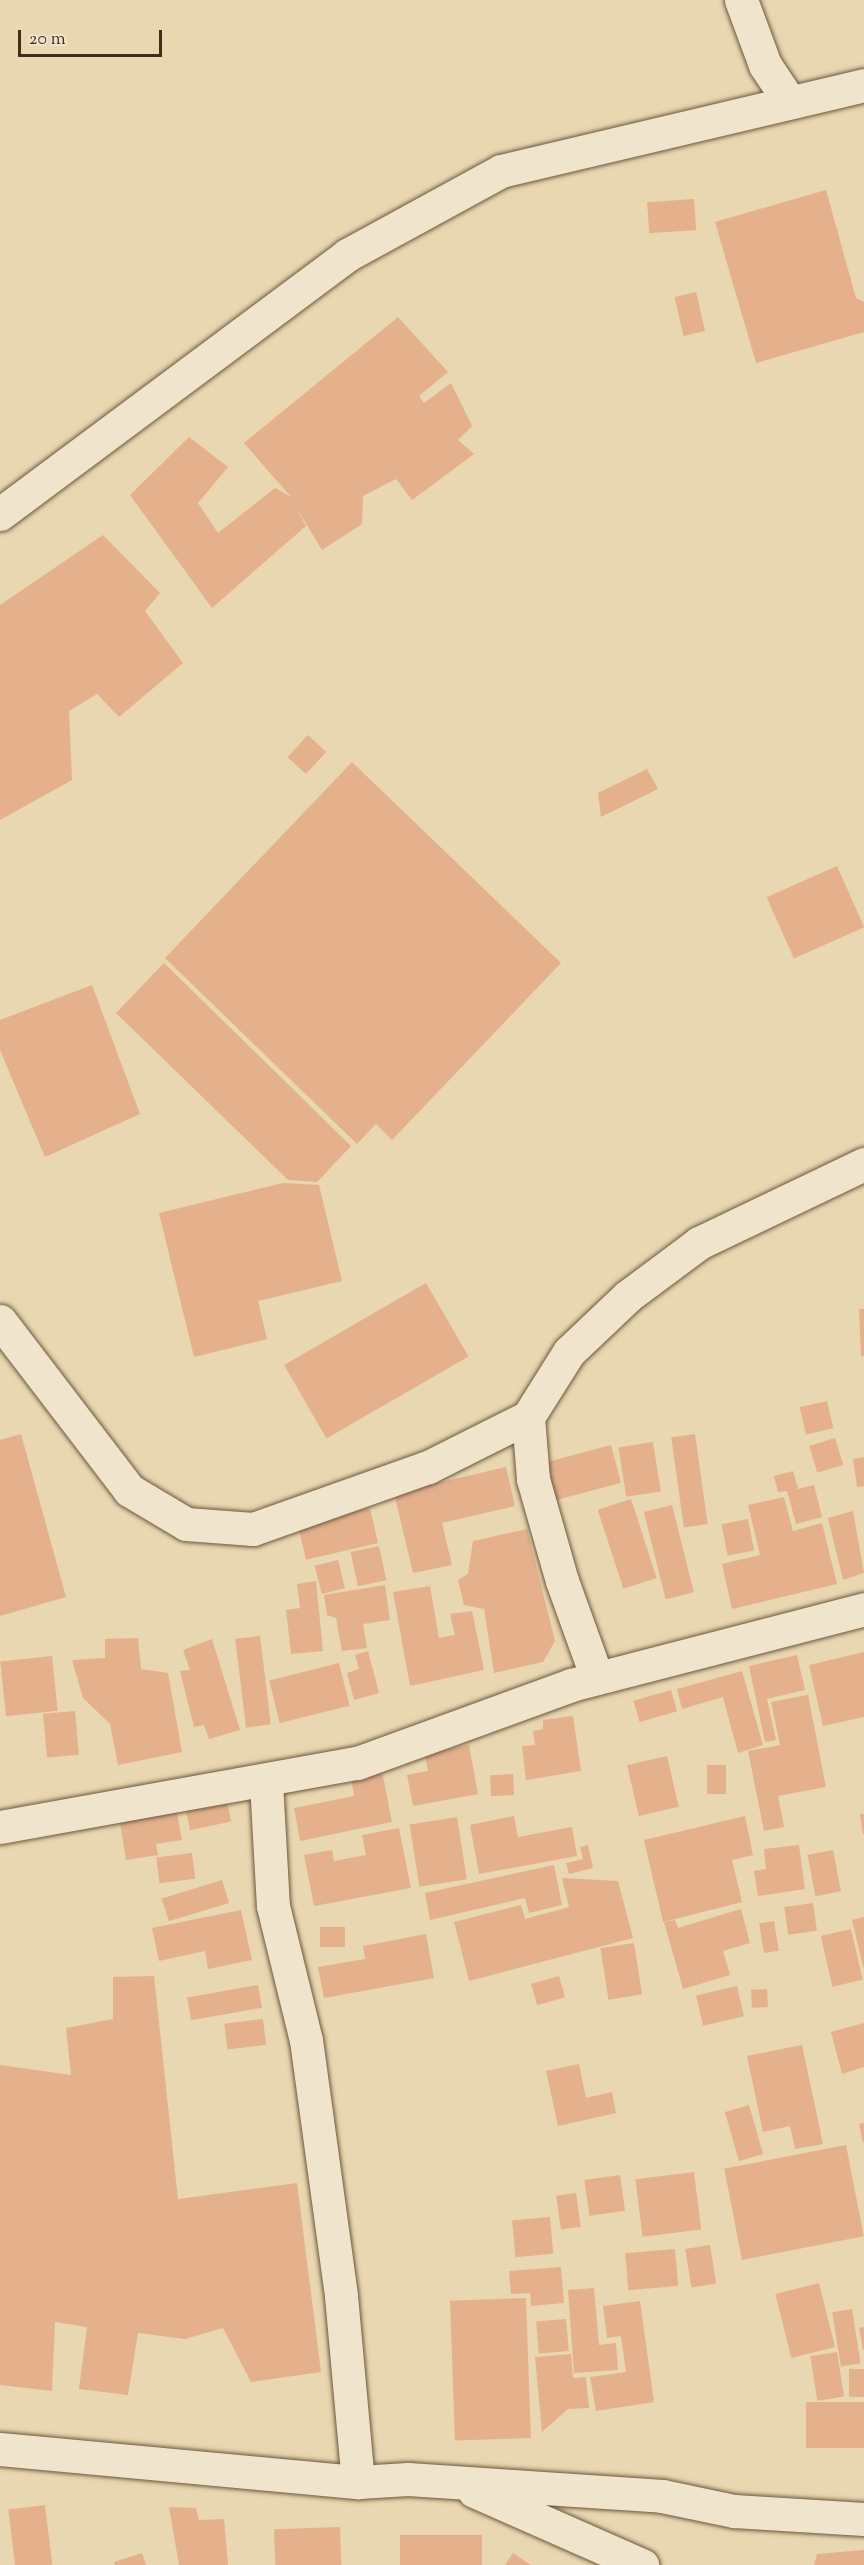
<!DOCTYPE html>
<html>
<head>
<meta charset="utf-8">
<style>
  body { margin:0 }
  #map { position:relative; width:864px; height:2565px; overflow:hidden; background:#e8d7b0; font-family:"Sorts Mill Goudy",serif }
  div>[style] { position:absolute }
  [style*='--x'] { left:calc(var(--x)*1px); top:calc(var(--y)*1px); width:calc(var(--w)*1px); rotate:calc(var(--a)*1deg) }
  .building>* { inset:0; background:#e4b18c; transform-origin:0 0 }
  .roads { filter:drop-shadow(0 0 2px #6d573e) drop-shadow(0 0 2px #6d573e) }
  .minor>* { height:33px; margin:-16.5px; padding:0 16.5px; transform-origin:16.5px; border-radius:16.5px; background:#f0e5cc }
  span { translate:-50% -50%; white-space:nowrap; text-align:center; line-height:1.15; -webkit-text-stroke:4.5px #f0e5cc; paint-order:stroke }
  .scale { position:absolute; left:18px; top:30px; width:144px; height:27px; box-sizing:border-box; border:3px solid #442c18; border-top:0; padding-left:8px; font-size:18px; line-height:21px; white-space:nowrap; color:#442c18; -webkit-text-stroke:4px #f0e5cc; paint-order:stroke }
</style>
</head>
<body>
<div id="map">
  <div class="building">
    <i style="clip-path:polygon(826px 190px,856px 298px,864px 302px,864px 332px,756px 363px,715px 222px)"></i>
    <i style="left:694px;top:199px;width:31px;height:47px;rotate:86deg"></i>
    <i style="left:696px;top:292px;width:40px;height:22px;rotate:77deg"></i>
    <i style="clip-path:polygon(398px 317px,448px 372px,419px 396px,424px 403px,451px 383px,472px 426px,458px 440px,474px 454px,412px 500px,396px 479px,363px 496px,362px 524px,322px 550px,296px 507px,306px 526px,212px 608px,130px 495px,189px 437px,228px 467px,198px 503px,218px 533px,275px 488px,291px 497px,244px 443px)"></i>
    <i style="clip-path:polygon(103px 535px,160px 593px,145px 611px,183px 663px,119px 717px,97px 694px,69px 711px,72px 780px,0 820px,0 605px)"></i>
    <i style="left:308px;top:735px;width:25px;height:30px;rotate:43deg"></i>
    <i style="clip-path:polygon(352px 762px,561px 963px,392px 1140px,376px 1124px,357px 1144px,165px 958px)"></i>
    <i style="clip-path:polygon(647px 769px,658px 789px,601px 817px,598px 793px)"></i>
    <i style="left:837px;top:866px;width:67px;height:77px;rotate:66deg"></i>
    <i style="clip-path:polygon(164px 963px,351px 1146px,317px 1182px,288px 1180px,116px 1013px)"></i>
    <i style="clip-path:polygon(92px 985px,140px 1114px,45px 1157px,0 1050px,0 1020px)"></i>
    <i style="clip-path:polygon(283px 1183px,319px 1185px,342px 1281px,258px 1301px,267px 1339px,194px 1357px,159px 1213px)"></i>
    <i style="left:426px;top:1283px;width:85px;height:164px;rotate:60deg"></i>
    <i style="clip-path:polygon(859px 1309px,864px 1309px,864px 1356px,861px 1356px)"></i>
    <i style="left:827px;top:1401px;width:28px;height:28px;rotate:77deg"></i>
    <i style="clip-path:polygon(21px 1434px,66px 1597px,0 1616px,0 1440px)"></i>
    <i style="left:695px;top:1434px;width:91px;height:24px;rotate:82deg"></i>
    <i style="left:835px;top:1438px;width:28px;height:27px;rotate:73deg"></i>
    <i style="left:653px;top:1442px;width:50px;height:35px;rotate:81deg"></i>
    <i style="left:611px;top:1445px;width:39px;height:69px;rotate:75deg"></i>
    <i style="clip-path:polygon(864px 1457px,864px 1486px,857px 1487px,853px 1459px)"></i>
    <i style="clip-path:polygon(506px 1467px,515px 1506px,442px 1523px,452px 1565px,413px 1573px,394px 1493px)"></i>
    <i style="clip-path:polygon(793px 1471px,798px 1489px,814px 1485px,822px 1517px,796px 1524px,787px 1491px,778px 1492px,774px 1476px)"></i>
    <i style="clip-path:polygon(784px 1497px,793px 1531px,822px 1523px,837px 1584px,732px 1609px,722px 1564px,760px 1555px,748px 1505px)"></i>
    <i style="left:631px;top:1499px;width:83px;height:35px;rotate:72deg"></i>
    <i style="left:672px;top:1505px;width:90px;height:29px;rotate:76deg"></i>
    <i style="left:370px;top:1508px;width:36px;height:74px;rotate:77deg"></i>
    <i style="clip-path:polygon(853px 1511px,864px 1573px,843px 1580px,828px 1518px)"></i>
    <i style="left:748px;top:1519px;width:32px;height:27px;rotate:79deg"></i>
    <i style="clip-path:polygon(527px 1529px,555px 1641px,543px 1662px,494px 1673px,484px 1609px,464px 1605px,458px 1580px,468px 1574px,473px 1541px)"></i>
    <i style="left:379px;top:1546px;width:35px;height:29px;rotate:78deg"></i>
    <i style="left:338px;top:1560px;width:29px;height:24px;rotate:76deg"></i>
    <i style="clip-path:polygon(316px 1581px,323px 1651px,291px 1654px,286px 1610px,300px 1608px,297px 1584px)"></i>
    <i style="clip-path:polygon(385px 1585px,390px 1620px,363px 1624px,367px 1648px,342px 1651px,336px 1618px,327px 1615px,324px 1595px)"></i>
    <i style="clip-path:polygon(430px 1586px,439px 1638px,455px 1635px,450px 1614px,472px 1611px,484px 1670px,410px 1686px,393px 1592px)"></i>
    <i style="left:260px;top:1636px;width:89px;height:25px;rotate:83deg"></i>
    <i style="clip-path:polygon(138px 1638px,141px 1669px,168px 1673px,182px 1752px,118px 1765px,110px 1724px,83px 1698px,72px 1660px,105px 1658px,105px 1639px)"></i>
    <i style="clip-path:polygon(212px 1639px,240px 1730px,209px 1739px,204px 1725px,194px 1727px,180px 1671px,190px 1670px,183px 1650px)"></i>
    <i style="clip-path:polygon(368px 1651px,379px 1693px,354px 1700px,347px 1673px,359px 1669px,355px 1655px)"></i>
    <i style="clip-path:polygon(864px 1652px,864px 1717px,823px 1726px,809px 1665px)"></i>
    <i style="clip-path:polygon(797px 1655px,805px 1690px,767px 1699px,776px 1740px,765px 1742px,749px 1666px)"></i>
    <i style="left:52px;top:1656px;width:55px;height:52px;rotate:84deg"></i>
    <i style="left:339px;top:1663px;width:44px;height:72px;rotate:76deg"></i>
    <i style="clip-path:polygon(742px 1671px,763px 1745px,738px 1753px,723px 1697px,682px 1709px,677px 1689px)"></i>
    <i style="left:671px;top:1690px;width:22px;height:39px;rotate:74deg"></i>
    <i style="clip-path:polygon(808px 1695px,826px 1787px,778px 1796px,784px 1827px,764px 1831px,748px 1751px,780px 1745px,771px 1702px)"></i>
    <i style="left:75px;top:1711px;width:44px;height:32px;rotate:85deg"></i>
    <i style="clip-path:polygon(573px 1716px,581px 1771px,526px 1780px,522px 1746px,535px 1745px,533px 1731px,543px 1729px,543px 1720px)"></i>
    <i style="clip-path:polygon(469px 1745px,478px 1794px,413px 1806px,407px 1775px,428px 1771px,425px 1754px)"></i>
    <i style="left:667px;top:1756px;width:52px;height:41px;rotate:77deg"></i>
    <i style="left:707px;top:1765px;width:19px;height:29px"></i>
    <i style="clip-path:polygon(382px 1771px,392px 1822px,300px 1841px,294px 1808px,354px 1796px,351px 1777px)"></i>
    <i style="left:513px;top:1774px;width:21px;height:23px;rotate:87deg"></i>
    <i style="left:226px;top:1797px;width:25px;height:42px;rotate:78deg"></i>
    <i style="clip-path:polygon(176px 1807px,182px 1840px,156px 1844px,158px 1855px,126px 1860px,119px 1816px)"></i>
    <i style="clip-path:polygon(860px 1814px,864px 1814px,864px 1834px,863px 1834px)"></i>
    <i style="clip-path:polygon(514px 1816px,518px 1837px,572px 1827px,577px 1856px,479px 1874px,470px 1825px)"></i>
    <i style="clip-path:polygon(745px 1816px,753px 1855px,732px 1860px,742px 1902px,663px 1922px,644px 1840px)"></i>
    <i style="left:457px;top:1817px;width:63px;height:48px;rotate:81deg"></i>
    <i style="clip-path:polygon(399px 1828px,411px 1888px,314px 1906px,304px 1855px,332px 1850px,334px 1861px,366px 1855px,362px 1835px)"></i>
    <i style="clip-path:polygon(588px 1845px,593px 1868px,569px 1874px,566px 1863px,583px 1859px,580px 1847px)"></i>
    <i style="clip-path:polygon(799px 1845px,805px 1889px,758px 1896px,754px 1871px,766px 1869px,764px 1849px)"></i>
    <i style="left:833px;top:1850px;width:42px;height:26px;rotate:79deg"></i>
    <i style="left:192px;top:1853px;width:26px;height:36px;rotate:83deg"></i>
    <i style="clip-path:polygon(554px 1865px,562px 1905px,529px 1913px,525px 1898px,430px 1920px,425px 1893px)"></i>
    <i style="clip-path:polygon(562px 1878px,618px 1881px,633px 1938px,469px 1981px,454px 1922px,521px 1905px,525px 1919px,569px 1907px)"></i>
    <i style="left:222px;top:1880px;width:24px;height:63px;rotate:73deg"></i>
    <i style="left:813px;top:1903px;width:28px;height:29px;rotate:82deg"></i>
    <i style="clip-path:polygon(741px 1909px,750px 1943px,723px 1951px,730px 1975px,683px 1989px,664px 1922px,675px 1920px,678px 1928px)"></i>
    <i style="clip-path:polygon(241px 1910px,252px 1960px,208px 1969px,205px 1951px,159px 1961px,152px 1928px)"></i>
    <i style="clip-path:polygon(864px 1917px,864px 1967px,863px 1967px,852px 1920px)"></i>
    <i style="left:774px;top:1921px;width:30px;height:15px;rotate:81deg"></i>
    <i style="left:320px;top:1927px;width:25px;height:20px"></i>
    <i style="left:851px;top:1929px;width:52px;height:31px;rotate:77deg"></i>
    <i style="clip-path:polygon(426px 1934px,434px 1978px,324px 1998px,318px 1967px,365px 1959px,363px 1946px)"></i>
    <i style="left:634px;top:1943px;width:52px;height:34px;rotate:81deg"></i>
    <i style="clip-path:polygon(154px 1976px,178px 2199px,297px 2183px,321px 2372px,251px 2382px,223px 2328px,185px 2339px,138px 2333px,128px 2395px,79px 2389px,87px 2327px,55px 2322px,52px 2391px,0 2385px,0 2065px,71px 2075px,66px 2028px,113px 2019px,113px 1977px)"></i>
    <i style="left:559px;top:1976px;width:22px;height:29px;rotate:74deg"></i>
    <i style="left:258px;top:1985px;width:23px;height:72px;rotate:80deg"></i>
    <i style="left:737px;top:1986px;width:31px;height:42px;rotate:77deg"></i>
    <i style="left:767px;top:1989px;width:18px;height:16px;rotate:87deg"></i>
    <i style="left:263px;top:2019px;width:26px;height:39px;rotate:83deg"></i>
    <i style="clip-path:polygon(864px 2023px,864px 2067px,842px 2074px,831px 2032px)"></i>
    <i style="clip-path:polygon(802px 2045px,823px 2144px,795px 2149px,790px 2126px,763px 2132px,747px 2056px)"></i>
    <i style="clip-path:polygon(579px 2064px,586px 2098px,612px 2092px,616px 2113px,558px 2126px,546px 2071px)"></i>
    <i style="left:749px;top:2105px;width:51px;height:25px;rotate:74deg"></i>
    <i style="clip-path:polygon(864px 2123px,864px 2143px,863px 2143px,859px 2124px)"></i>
    <i style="left:846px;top:2145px;width:93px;height:124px;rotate:79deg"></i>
    <i style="left:694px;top:2172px;width:58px;height:59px;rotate:83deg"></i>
    <i style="left:620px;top:2175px;width:36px;height:36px;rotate:82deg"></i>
    <i style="left:576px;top:2193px;width:34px;height:20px;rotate:82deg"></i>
    <i style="left:550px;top:2217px;width:37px;height:38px;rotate:85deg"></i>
    <i style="left:710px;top:2245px;width:39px;height:25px;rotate:81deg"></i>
    <i style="left:675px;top:2249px;width:37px;height:50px;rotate:85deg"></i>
    <i style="clip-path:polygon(561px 2267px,564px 2303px,531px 2306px,530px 2293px,511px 2294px,509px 2271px)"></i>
    <i style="left:819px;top:2283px;width:66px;height:45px;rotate:76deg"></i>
    <i style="clip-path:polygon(594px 2288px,599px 2345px,616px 2343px,618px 2370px,574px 2373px,568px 2290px)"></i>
    <i style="left:526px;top:2298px;width:140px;height:76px;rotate:88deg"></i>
    <i style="clip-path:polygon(640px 2301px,654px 2402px,596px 2411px,590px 2377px,626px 2372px,621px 2336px,607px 2338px,603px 2306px)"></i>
    <i style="left:852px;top:2309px;width:55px;height:20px;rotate:81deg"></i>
    <i style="left:566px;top:2319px;width:32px;height:30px;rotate:85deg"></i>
    <i style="clip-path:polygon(864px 2327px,864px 2350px,863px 2350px,859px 2328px)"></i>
    <i style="left:837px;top:2352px;width:45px;height:27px;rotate:81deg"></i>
    <i style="clip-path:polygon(571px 2354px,573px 2378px,586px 2377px,589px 2408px,568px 2409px,542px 2432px,535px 2357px)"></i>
    <i style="left:864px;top:2369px;width:28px;height:15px;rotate:90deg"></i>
    <i style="left:864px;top:2402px;width:46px;height:58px;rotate:90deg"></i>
    <i style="left:45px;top:2505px;width:60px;height:37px;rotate:83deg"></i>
    <i style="clip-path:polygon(169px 2507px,196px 2508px,199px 2520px,224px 2519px,228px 2565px,179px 2565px)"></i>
    <i style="left:340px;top:2527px;width:38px;height:66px;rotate:88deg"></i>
    <i style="left:400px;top:2535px;width:82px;height:30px"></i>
    <i style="clip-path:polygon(864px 2550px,864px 2565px,814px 2565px,817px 2554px)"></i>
    <i style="clip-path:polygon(142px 2553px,146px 2565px,115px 2565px,114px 2562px)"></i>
    <i style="clip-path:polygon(513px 2553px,531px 2565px,505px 2565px)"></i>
  </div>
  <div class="roads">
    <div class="minor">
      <i style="--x:741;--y:0;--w:69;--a:69.7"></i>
      <i style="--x:765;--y:65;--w:43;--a:56.3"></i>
      <i style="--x:0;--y:514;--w:433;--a:-36.7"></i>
      <i style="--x:347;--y:255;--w:175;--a:-28.6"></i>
      <i style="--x:501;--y:171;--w:373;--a:-13.3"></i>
      <i style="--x:0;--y:1321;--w:213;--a:52.6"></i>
      <i style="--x:129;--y:1490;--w:66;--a:30.8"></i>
      <i style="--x:186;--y:1524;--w:67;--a:4.3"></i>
      <i style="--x:253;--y:1529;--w:186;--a:-19.5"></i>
      <i style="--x:428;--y:1467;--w:112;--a:-26.6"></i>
      <i style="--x:597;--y:1678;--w:103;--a:-109.8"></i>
      <i style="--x:562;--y:1581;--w:106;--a:-105.9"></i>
      <i style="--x:533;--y:1479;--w:62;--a:-94.6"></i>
      <i style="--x:528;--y:1417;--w:77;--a:-57.8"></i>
      <i style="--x:569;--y:1352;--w:81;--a:-43.5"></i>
      <i style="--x:628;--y:1296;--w:89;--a:-36.7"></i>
      <i style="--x:699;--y:1243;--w:183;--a:-25.6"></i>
      <i style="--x:266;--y:1782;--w:124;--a:86.8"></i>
      <i style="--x:273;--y:1906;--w:138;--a:76.2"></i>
      <i style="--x:306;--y:2040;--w:258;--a:82.2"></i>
      <i style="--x:341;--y:2296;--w:187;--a:84.8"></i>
      <i style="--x:0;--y:1827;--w:363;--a:-10.2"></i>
      <i style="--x:357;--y:1763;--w:228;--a:-20"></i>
      <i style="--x:571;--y:1685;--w:303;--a:-14.5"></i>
      <i style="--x:0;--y:2449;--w:360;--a:5.3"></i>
      <i style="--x:358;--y:2482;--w:50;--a:-3.4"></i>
      <i style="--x:408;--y:2479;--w:255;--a:3.8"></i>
      <i style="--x:662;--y:2496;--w:74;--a:11.8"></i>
      <i style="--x:734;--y:2511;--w:130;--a:3.5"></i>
      <i style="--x:474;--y:2491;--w:184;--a:23.8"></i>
    </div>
  </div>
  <div class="scale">20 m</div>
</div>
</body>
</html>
